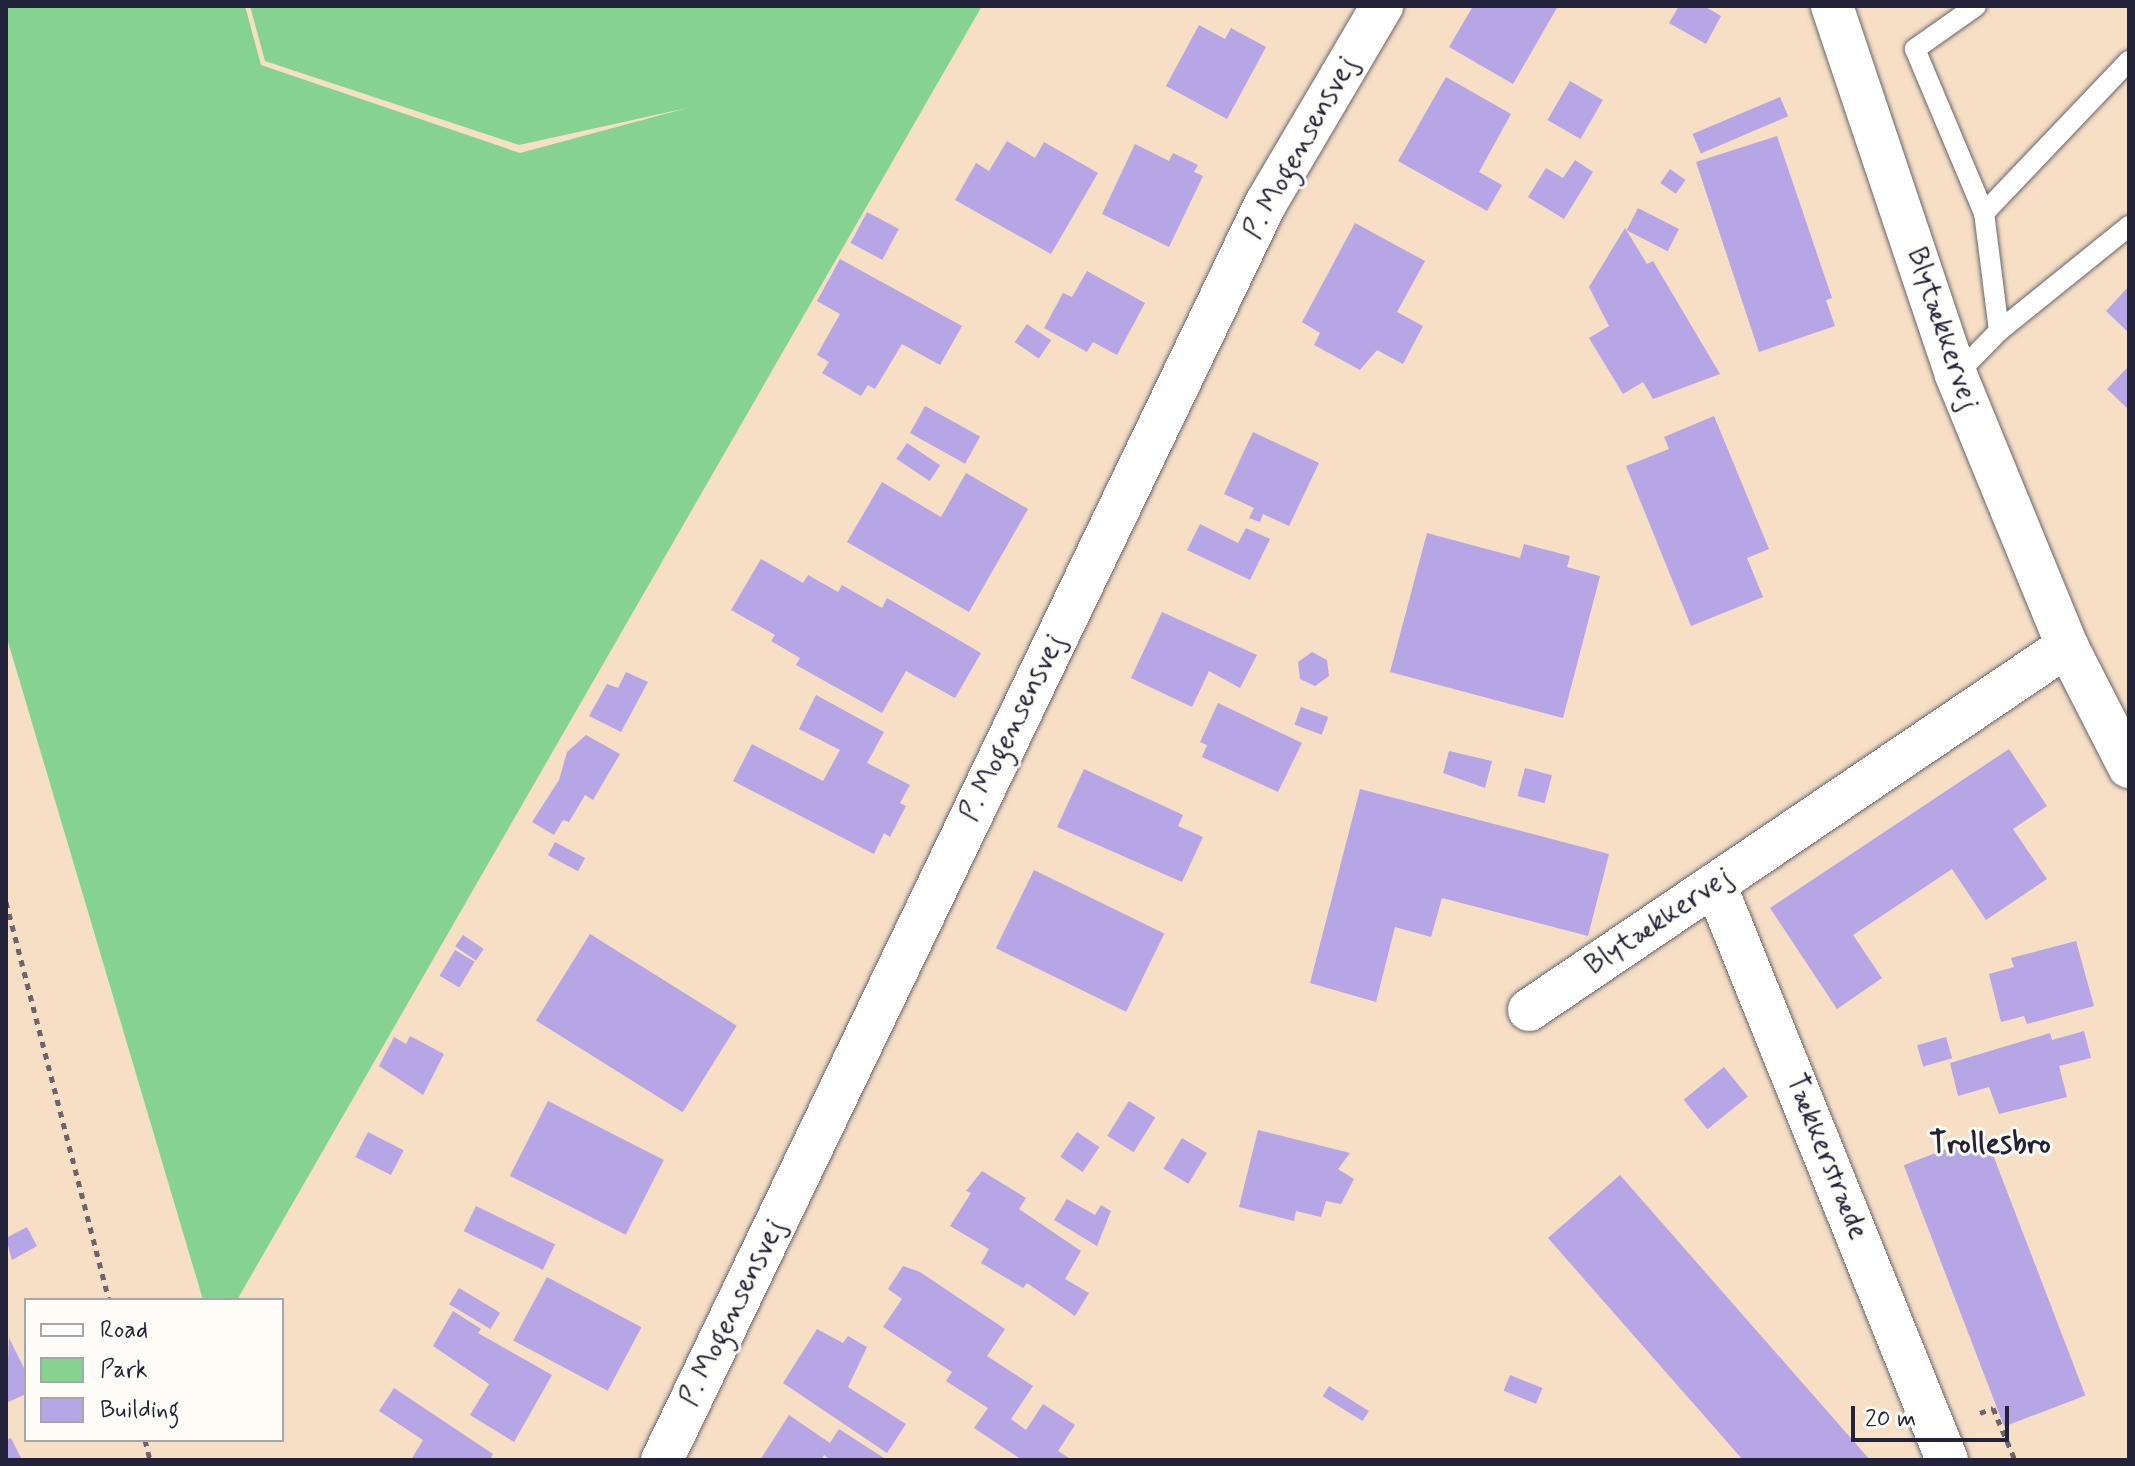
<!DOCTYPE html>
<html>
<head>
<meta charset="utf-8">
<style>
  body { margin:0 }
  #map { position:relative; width:2135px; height:1466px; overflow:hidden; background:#f6dfc5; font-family:Mynerve,sans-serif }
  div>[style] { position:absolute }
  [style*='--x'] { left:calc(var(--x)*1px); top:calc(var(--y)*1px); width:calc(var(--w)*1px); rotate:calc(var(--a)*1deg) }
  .green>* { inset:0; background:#86d391 }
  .building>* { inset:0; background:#b6a6e5; transform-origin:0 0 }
  .path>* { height:5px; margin-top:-2.5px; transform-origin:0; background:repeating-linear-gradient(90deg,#6c646b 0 6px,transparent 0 12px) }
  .roads { filter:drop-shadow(0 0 2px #6c646b) drop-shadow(0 0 2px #6c646b) }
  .service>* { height:20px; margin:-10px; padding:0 10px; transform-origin:10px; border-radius:10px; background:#fff }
  .minor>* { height:42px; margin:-21px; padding:0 21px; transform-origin:21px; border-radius:21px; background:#fff }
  span { translate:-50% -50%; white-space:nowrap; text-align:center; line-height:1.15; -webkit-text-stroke:6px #fdfcf7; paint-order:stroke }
  .street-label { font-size:28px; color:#22223b }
  .neighbourhood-label { font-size:30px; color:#22223b; font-weight:700 }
  .frame { position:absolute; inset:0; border:8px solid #22223b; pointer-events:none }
  .legend { position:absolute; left:24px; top:1298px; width:260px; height:144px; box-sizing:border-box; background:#fdfcf7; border:2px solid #a5a5ac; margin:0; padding:10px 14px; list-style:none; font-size:24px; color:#22223b }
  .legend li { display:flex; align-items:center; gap:16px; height:40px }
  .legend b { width:40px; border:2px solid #a5a5ac }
  .scale { position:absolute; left:1851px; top:1406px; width:158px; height:36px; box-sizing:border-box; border:4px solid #22223b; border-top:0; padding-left:10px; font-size:24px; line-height:28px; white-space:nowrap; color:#22223b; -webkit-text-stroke:6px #fdfcf7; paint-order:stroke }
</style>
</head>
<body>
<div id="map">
  <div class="green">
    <i style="clip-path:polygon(6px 6px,245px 6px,261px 65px,520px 153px,687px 108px,519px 145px,265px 61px,250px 6px,982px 6px,237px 1300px,203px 1300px,6px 635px)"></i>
  </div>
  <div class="building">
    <i style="clip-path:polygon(1473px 6px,1558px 6px,1513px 84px,1449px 47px)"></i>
    <i style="clip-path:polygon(1679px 6px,1704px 6px,1721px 16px,1706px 44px,1669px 23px)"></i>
    <i style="clip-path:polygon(1199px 25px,1225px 39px,1231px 28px,1266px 47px,1227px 119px,1166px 86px)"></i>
    <i style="clip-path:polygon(1446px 77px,1511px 114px,1479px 172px,1502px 185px,1487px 211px,1398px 161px)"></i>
    <i style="left:1570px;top:81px;width:38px;height:45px;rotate:30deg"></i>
    <i style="left:1780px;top:97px;width:21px;height:95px;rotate:67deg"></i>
    <i style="clip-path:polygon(1777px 136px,1832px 298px,1826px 300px,1835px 326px,1759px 352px,1696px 162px)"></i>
    <i style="clip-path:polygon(1007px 141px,1035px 158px,1044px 142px,1098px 173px,1051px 254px,955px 200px,976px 163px,989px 171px)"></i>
    <i style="clip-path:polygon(1135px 144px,1169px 161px,1173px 153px,1198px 165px,1194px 172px,1203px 176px,1169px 247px,1102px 214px)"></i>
    <i style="clip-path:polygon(1575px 160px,1593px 172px,1564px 219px,1528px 197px,1546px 168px,1563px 178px)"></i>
    <i style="left:1670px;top:169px;width:19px;height:17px;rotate:35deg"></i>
    <i style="left:1638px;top:208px;width:46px;height:25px;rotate:27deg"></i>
    <i style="left:867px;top:212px;width:36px;height:35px;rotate:28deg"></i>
    <i style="clip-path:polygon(1355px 223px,1425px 261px,1397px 312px,1423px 326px,1403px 364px,1377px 350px,1360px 370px,1314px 345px,1320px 333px,1302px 322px)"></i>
    <i style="clip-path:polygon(1625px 228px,1647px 264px,1653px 261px,1720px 374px,1653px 399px,1643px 382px,1623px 394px,1589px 338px,1609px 326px,1589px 287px)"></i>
    <i style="clip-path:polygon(840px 259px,962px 326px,940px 365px,902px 344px,875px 389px,868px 385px,861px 396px,822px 373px,829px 362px,817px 355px,840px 314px,817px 301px)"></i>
    <i style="clip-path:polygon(1087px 271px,1145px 303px,1117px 355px,1093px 342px,1087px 352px,1044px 328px,1063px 293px,1072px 297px)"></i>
    <i style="clip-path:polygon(2129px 286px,2129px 333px,2106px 311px)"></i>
    <i style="left:1027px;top:324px;width:29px;height:22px;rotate:34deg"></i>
    <i style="clip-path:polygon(2129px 366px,2129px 410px,2107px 389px)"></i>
    <i style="left:925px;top:406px;width:63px;height:31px;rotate:29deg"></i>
    <i style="clip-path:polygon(1714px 416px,1769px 549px,1747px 558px,1763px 597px,1691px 626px,1626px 466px,1669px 449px,1664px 437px)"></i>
    <i style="clip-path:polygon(1253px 432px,1319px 463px,1289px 526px,1263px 514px,1260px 522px,1249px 518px,1254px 508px,1224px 494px)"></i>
    <i style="left:907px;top:443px;width:40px;height:19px;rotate:34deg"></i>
    <i style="clip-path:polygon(966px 473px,1028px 509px,969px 612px,847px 542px,882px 482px,941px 517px)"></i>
    <i style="clip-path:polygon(1200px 524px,1238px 543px,1246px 528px,1270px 539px,1250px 580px,1187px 550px)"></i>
    <i style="clip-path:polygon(1427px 533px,1520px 558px,1524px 544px,1570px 556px,1567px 567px,1600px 576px,1563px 718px,1390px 672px)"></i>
    <i style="clip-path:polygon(761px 559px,803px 583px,808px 575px,838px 592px,842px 585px,882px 608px,887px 598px,981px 653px,955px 698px,906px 671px,882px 713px,796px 665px,800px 658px,771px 641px,775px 635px,731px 610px)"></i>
    <i style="clip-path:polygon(1162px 612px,1257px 655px,1240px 688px,1209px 671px,1192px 707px,1131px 678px)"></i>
    <i style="clip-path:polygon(1312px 652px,1327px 660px,1329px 676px,1315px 686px,1300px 679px,1298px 662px)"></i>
    <i style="clip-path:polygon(626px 672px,648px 682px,621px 732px,589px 716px,607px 684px,618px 688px)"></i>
    <i style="clip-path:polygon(816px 695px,884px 732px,867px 763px,910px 785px,900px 803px,906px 806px,890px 837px,884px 833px,874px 854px,733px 781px,752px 744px,823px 781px,840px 750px,799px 729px)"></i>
    <i style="clip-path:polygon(1218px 703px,1302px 743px,1278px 792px,1202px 757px,1207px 745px,1200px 742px)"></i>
    <i style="left:1301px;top:707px;width:29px;height:19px;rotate:20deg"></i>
    <i style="clip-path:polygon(586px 735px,620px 754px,593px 800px,585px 795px,569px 822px,563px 820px,554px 835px,532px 822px,559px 780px,567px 752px)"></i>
    <i style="clip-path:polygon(2009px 749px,2047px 806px,2013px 829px,2047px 879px,1986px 920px,1952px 869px,1853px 935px,1882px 978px,1837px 1009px,1770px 908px)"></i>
    <i style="clip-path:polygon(1449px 751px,1492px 761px,1485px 788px,1443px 773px)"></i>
    <i style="left:1525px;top:768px;width:28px;height:29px;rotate:15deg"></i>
    <i style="clip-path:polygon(1084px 769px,1183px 815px,1178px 826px,1203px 837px,1182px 882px,1057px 827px)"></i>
    <i style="clip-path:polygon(1360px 789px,1609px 854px,1588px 936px,1442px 898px,1431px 937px,1395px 927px,1376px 1002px,1310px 983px)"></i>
    <i style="left:555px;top:842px;width:34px;height:15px;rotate:28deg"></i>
    <i style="left:1034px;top:870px;width:145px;height:87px;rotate:26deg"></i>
    <i style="left:590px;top:934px;width:173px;height:102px;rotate:32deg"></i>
    <i style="left:463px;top:935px;width:25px;height:14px;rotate:34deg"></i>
    <i style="clip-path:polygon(2076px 941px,2094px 1006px,2027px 1024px,2024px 1016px,2001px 1022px,1989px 974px,2014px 967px,2011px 958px)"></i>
    <i style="left:455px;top:950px;width:23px;height:30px;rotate:31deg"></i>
    <i style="clip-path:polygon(2084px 1031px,2091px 1058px,2059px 1066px,2067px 1097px,1999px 1114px,1989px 1087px,1958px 1096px,1950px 1063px,2050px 1033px,2052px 1040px)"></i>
    <i style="clip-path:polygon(410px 1036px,444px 1054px,423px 1095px,379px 1066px,394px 1037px,406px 1044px)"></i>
    <i style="left:1946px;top:1037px;width:22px;height:30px;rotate:74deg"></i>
    <i style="left:1724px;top:1067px;width:38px;height:52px;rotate:51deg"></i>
    <i style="left:548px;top:1101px;width:130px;height:84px;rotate:27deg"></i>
    <i style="left:1129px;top:1101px;width:31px;height:41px;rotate:32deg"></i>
    <i style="clip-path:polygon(1258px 1130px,1350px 1153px,1338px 1169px,1354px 1179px,1341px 1204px,1326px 1201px,1321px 1217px,1296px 1211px,1294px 1221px,1239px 1207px)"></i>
    <i style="left:368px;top:1132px;width:40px;height:28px;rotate:27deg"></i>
    <i style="left:1077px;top:1132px;width:27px;height:30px;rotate:34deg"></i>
    <i style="left:1985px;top:1134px;width:280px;height:87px;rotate:69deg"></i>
    <i style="left:1182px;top:1138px;width:29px;height:36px;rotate:31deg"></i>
    <i style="clip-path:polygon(982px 1171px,1026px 1198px,1019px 1209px,1081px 1251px,1065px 1279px,1089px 1293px,1075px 1316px,1027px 1283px,1023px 1288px,981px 1263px,989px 1249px,950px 1226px,971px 1193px,966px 1191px)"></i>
    <i style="clip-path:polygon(1620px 1175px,1870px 1460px,1743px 1460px,1548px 1238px)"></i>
    <i style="clip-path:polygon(1067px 1199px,1095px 1215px,1101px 1205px,1111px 1211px,1097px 1246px,1054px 1220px)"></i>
    <i style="left:476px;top:1206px;width:88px;height:28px;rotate:26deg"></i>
    <i style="clip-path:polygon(27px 1227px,37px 1246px,12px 1260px,6px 1238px)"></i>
    <i style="clip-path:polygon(903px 1266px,920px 1272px,1005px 1329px,987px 1356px,1033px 1386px,1011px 1419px,1026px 1430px,1043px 1404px,1075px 1425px,1058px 1451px,1072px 1460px,1022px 1460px,974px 1428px,988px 1408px,946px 1381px,952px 1372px,883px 1327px,902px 1299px,888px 1289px)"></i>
    <i style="left:547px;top:1277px;width:107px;height:72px;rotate:28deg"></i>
    <i style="left:459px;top:1288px;width:48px;height:19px;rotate:31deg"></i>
    <i style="clip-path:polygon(453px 1311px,481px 1329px,478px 1333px,552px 1375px,514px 1442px,470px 1415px,489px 1384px,433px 1346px)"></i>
    <i style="clip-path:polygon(817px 1329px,843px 1343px,848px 1336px,867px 1347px,848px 1387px,906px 1424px,887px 1453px,783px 1383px)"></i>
    <i style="clip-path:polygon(9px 1338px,26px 1372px,26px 1394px,6px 1403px)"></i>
    <i style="left:1510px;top:1375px;width:35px;height:17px;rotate:22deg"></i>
    <i style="left:1329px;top:1386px;width:47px;height:12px;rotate:32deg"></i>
    <i style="clip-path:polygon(394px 1388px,493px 1454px,490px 1460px,411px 1460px,423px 1440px,379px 1411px)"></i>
    <i style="clip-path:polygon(789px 1415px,830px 1443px,839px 1429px,887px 1460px,831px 1460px,824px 1455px,821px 1460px,760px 1460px)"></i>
    <i style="clip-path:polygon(11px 1438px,22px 1460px,6px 1460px,6px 1440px)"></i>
  </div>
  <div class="path">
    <i style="--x:6;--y:902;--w:411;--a:75.5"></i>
    <i style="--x:1980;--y:1413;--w:14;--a:-21"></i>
    <i style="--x:1993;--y:1408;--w:56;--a:67.1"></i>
    <i style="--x:145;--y:1440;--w:21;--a:76"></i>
  </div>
  <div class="roads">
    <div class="service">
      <i style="--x:1976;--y:6;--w:75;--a:144.8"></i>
      <i style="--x:1915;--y:49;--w:178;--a:67.2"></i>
      <i style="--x:1999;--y:331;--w:167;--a:-38.9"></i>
      <i style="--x:1956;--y:375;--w:62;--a:-45.7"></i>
      <i style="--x:1999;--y:331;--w:119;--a:-97.2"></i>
      <i style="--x:1984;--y:213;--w:210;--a:-46.4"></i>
    </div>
    <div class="minor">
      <i style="--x:1832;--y:6;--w:389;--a:71.4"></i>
      <i style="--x:1956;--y:375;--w:293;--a:67.7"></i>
      <i style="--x:2067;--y:646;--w:136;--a:62.9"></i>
      <i style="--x:1715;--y:884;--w:621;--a:68.06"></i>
      <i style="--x:1529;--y:1010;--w:650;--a:-34.08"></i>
      <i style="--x:662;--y:1460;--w:1395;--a:-64.34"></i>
      <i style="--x:1266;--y:203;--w:229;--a:-59.5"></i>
    </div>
  </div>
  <div class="street-label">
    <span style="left:1301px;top:148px;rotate:-61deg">P. Mogensensvej</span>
    <span style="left:1942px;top:329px;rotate:71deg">Blytækkervej</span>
    <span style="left:1013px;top:728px;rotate:-64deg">P. Mogensensvej</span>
    <span style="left:1659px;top:922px;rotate:-34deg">Blytækkervej</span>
    <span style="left:1826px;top:1157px;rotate:68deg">Tækkerstræde</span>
    <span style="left:733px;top:1313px;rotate:-64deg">P. Mogensensvej</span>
  </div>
  <div class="neighbourhood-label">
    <span style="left:1990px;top:1144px">Trollesbro</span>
  </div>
  <div class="frame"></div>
  <ul class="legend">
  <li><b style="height:10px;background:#fff"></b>Road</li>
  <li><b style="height:22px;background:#86d391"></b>Park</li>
  <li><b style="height:22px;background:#b6a6e5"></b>Building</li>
  </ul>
  <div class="scale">20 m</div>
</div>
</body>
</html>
